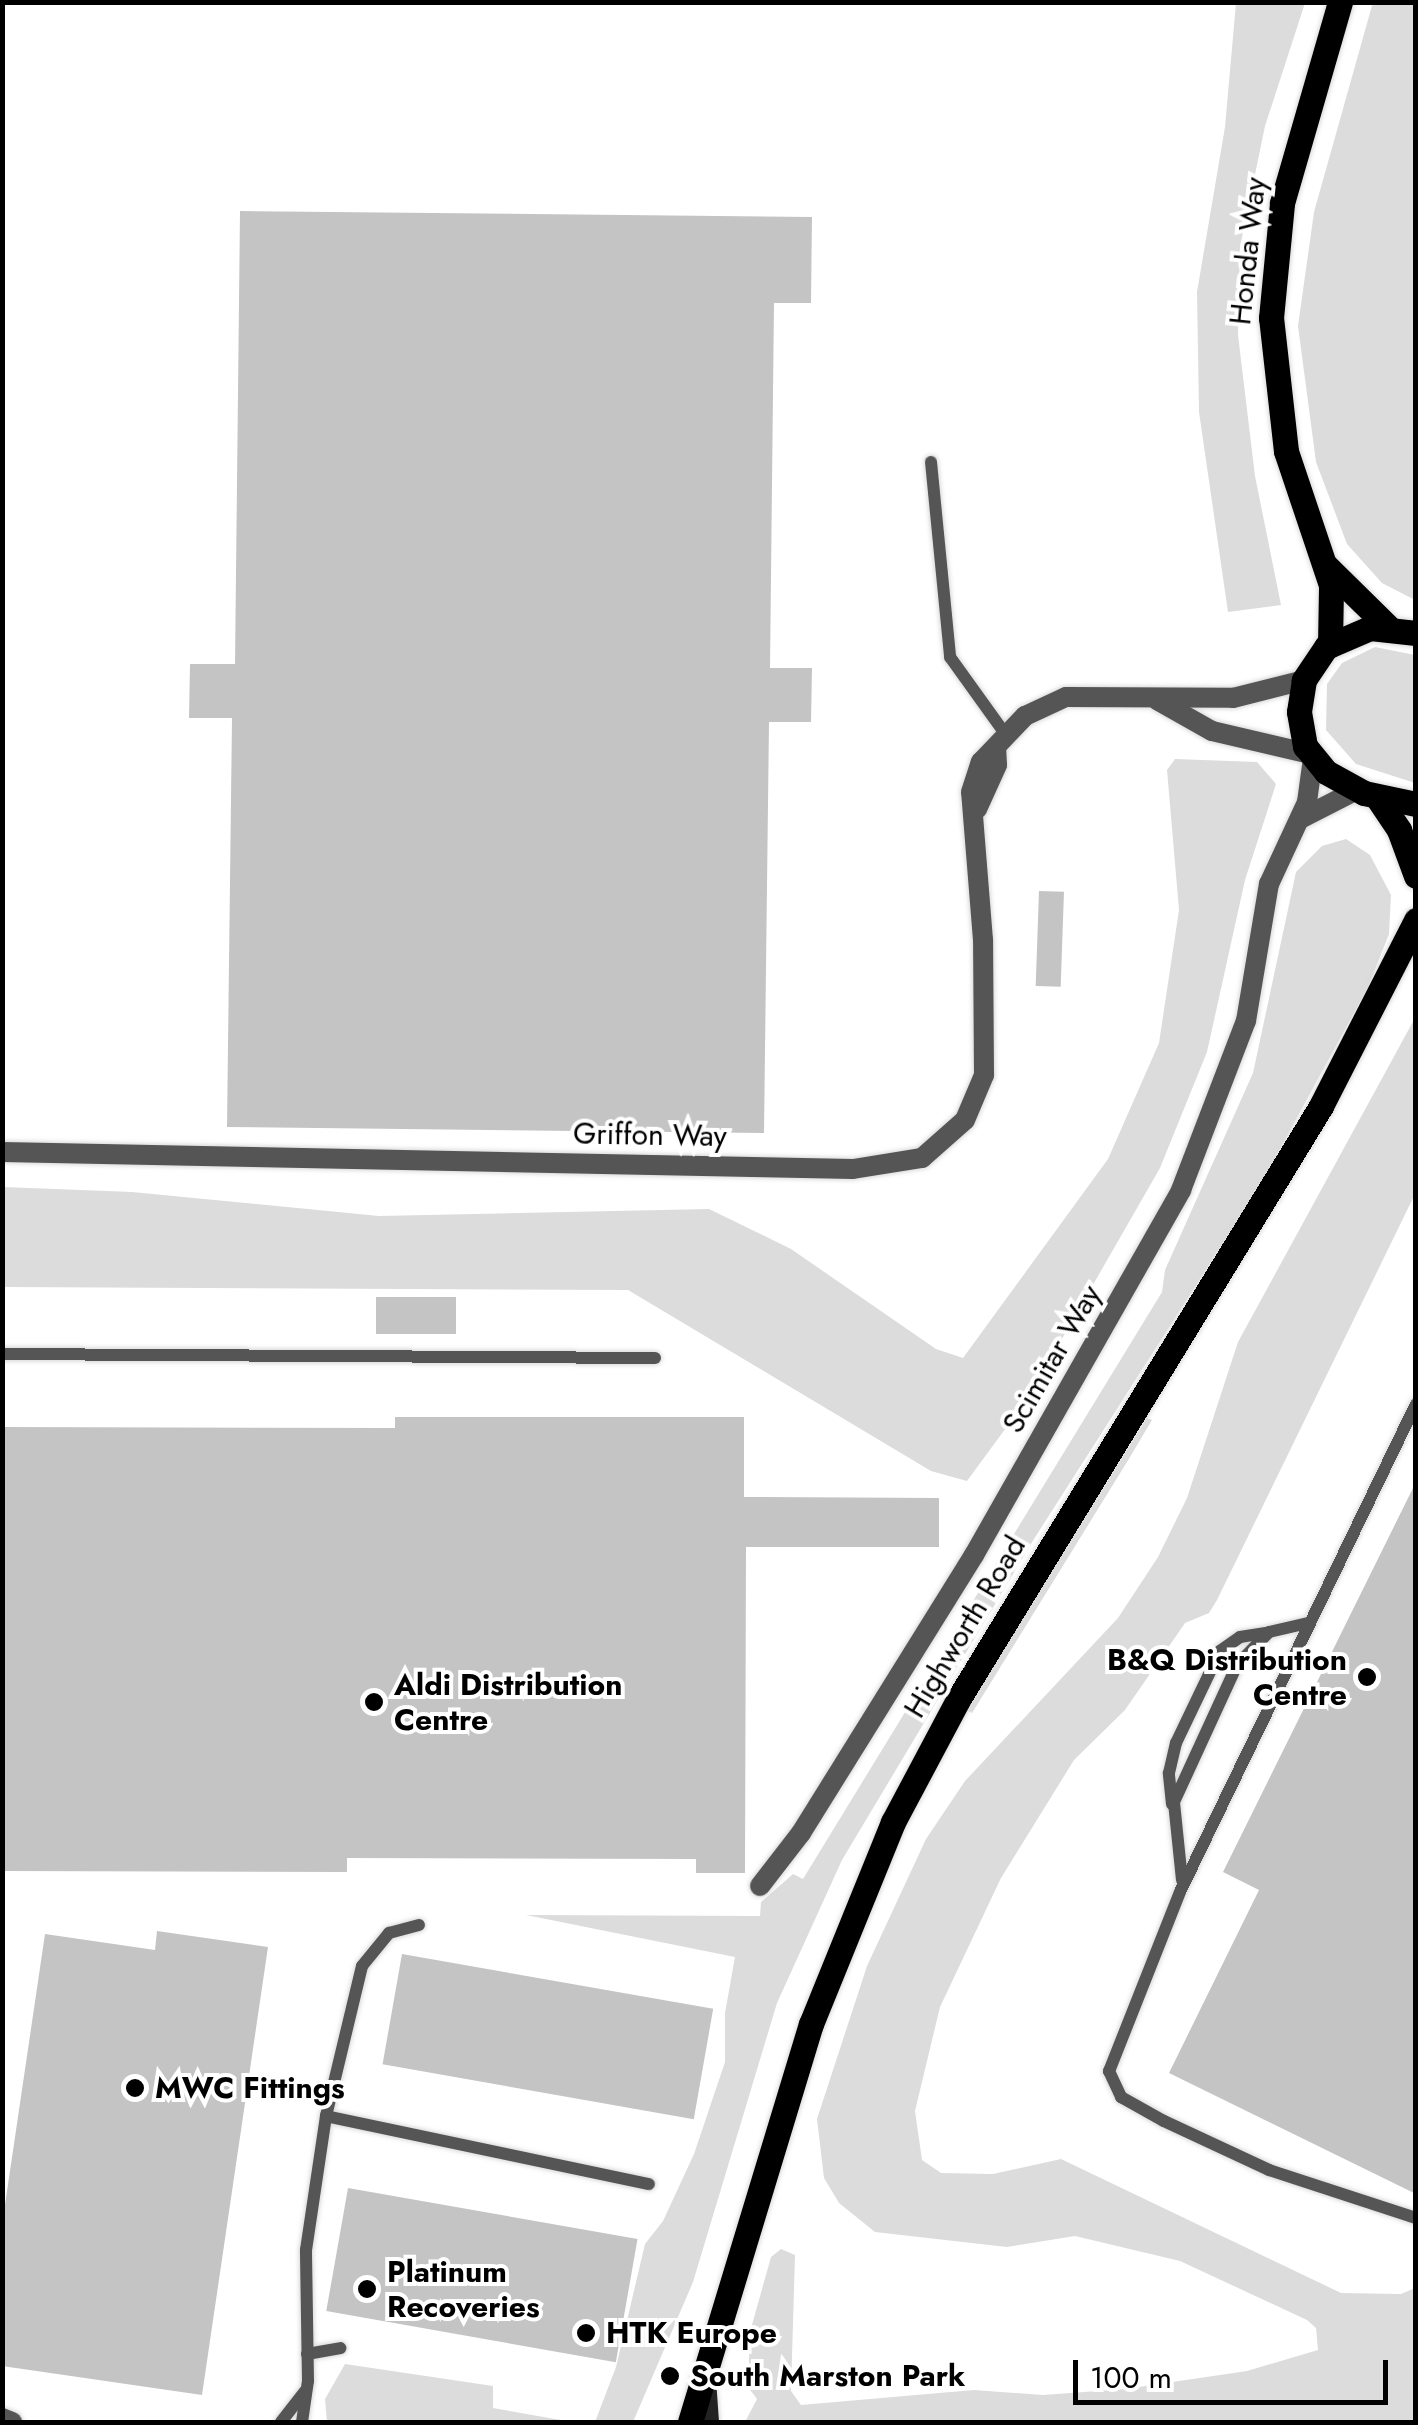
<!DOCTYPE html>
<html>
<head>
<meta charset="utf-8">
<style>
  body { margin:0 }
  #map { position:relative; width:1418px; height:2425px; overflow:hidden; background:#fff; font-family:Jost,sans-serif }
  div>[style] { position:absolute }
  [style*='--x'] { left:calc(var(--x)*1px); top:calc(var(--y)*1px); width:calc(var(--w)*1px); rotate:calc(var(--a)*1deg) }
  .green>* { inset:0; background:#dcdcdc }
  .building>* { inset:0; background:#c4c4c4; transform-origin:0 0 }
  .roads { filter:drop-shadow(0 0 2px #dbdbdb) drop-shadow(0 0 2px #dbdbdb) }
  .service>* { height:12px; margin:-6px; padding:0 6px; transform-origin:6px; border-radius:6px; background:#555 }
  .minor>* { height:20px; margin:-10px; padding:0 10px; transform-origin:10px; border-radius:10px; background:#555 }
  .secondary>* { height:20px; margin:-10px; padding:0 10px; transform-origin:10px; border-radius:10px; background:#222 }
  .primary>* { height:25px; margin:-12.5px; padding:0 12.5px; transform-origin:12.5px; border-radius:12.5px; background:#000 }
  .dots>* { width:28px; height:28px; translate:-50% -50%; box-sizing:border-box; border:5px solid #fff; border-radius:50% }
  span { translate:-50% -50%; white-space:nowrap; text-align:center; line-height:1.15; -webkit-text-stroke:8px #fff; paint-order:stroke }
  .street-label { font-size:30px; color:#000 }
  .poi-label { font-size:30px; color:#000; font-weight:700 }
  .right { translate:-100% -50%; text-align:right }
  .left { translate:0 -50%; text-align:left }
  .frame { position:absolute; inset:0; border:5px solid #000; pointer-events:none }
  .scale { position:absolute; left:1073px; top:2360px; width:315px; height:45px; box-sizing:border-box; border:5px solid #000; border-top:0; padding-left:12px; font-size:30px; line-height:35px; white-space:nowrap; color:#000; -webkit-text-stroke:8px #fff; paint-order:stroke }
</style>
</head>
<body>
<div id="map">
  <div class="green">
    <i style="clip-path:polygon(1373px 2px,1415px 3px,1415px 600px,1382px 583px,1347px 544px,1316px 462px,1298px 326px,1314px 212px)"></i>
    <i style="clip-path:polygon(1236px 3px,1305px 3px,1265px 126px,1240px 247px,1238px 335px,1255px 476px,1281px 605px,1228px 612px,1199px 412px,1197px 292px,1225px 127px)"></i>
    <i style="clip-path:polygon(1375px 647px,1415px 655px,1415px 783px,1356px 764px,1326px 730px,1327px 684px,1342px 663px)"></i>
    <i style="clip-path:polygon(1175px 759px,1257px 762px,1276px 784px,1245px 880px,1207px 1052px,1160px 1168px,1028px 1398px,967px 1481px,931px 1471px,628px 1290px,3px 1287px,3px 1187px,132px 1192px,379px 1216px,709px 1209px,791px 1249px,936px 1349px,963px 1358px,1108px 1159px,1159px 1043px,1179px 910px,1167px 770px)"></i>
    <i style="clip-path:polygon(1346px 839px,1370px 855px,1391px 895px,1389px 934px,1368px 987px,1263px 1180px,1034px 1539px,842px 1860px,777px 2003px,693px 2282px,633px 2422px,595px 2422px,616px 2367px,645px 2244px,663px 2221px,694px 2154px,725px 2062px,725px 2013px,735px 1957px,526px 1915px,760px 1916px,761px 1902px,793px 1874px,803px 1879px,1162px 1292px,1165px 1270px,1253px 1073px,1296px 872px,1322px 846px)"></i>
    <i style="clip-path:polygon(1415px 1018px,1415px 1194px,1217px 1600px,1209px 1613px,1185px 1623px,1125px 1710px,1074px 1760px,1001px 1878px,940px 2007px,915px 2111px,922px 2160px,941px 2173px,993px 2174px,1061px 2159px,1341px 2293px,1401px 2294px,1415px 2288px,1415px 2422px,745px 2422px,757px 2399px,748px 2387px,750px 2332px,771px 2257px,781px 2249px,795px 2255px,791px 2391px,801px 2405px,974px 2390px,1043px 2395px,1125px 2389px,1247px 2371px,1318px 2350px,1316px 2328px,1307px 2320px,1180px 2261px,1075px 2236px,1007px 2247px,875px 2232px,839px 2203px,824px 2178px,817px 2119px,867px 1966px,926px 1839px,965px 1781px,1118px 1618px,1158px 1557px,1187px 1498px,1238px 1342px)"></i>
    <i style="clip-path:polygon(1147px 1418px,1152px 1420px,1127px 1462px,972px 1713px,966px 1710px)"></i>
    <i style="clip-path:polygon(345px 2364px,493px 2386px,493px 2408px,572px 2422px,327px 2422px,325px 2399px)"></i>
  </div>
  <div class="building">
    <i style="clip-path:polygon(240px 211px,812px 217px,811px 303px,774px 303px,770px 668px,812px 668px,811px 722px,769px 722px,764px 1133px,227px 1127px,232px 718px,189px 718px,190px 664px,235px 664px)"></i>
    <i style="left:1039px;top:891px;width:25px;height:95px;rotate:2deg"></i>
    <i style="left:376px;top:1297px;width:80px;height:37px"></i>
    <i style="clip-path:polygon(395px 1417px,744px 1417px,744px 1497px,939px 1498px,939px 1547px,746px 1547px,745px 1873px,696px 1873px,696px 1859px,347px 1858px,347px 1872px,2px 1871px,2px 1427px,395px 1428px)"></i>
    <i style="clip-path:polygon(1416px 1482px,1416px 2194px,1169px 2073px,1259px 1890px,1223px 1872px)"></i>
    <i style="clip-path:polygon(157px 1931px,268px 1947px,202px 2395px,2px 2366px,2px 2225px,45px 1934px,155px 1950px)"></i>
    <i style="left:402px;top:1954px;width:316px;height:112px;rotate:10deg"></i>
    <i style="left:348px;top:2188px;width:294px;height:125px;rotate:10deg"></i>
  </div>
  <div class="roads">
    <div class="service">
      <i style="--x:931;--y:462;--w:196;--a:84.4"></i>
      <i style="--x:950;--y:657;--w:96;--a:54.3"></i>
      <i style="--x:2;--y:1354;--w:653;--a:0.35"></i>
      <i style="--x:1416;--y:1404;--w:542;--a:115.81"></i>
      <i style="--x:1180;--y:1892;--w:193;--a:111.6"></i>
      <i style="--x:1109;--y:2071;--w:29;--a:65"></i>
      <i style="--x:1121;--y:2097;--w:49;--a:29.2"></i>
      <i style="--x:1164;--y:2121;--w:116;--a:25"></i>
      <i style="--x:1269;--y:2170;--w:155;--a:18.1"></i>
      <i style="--x:1172;--y:1804;--w:31;--a:-96"></i>
      <i style="--x:1169;--y:1773;--w:31;--a:-77"></i>
      <i style="--x:1176;--y:1743;--w:102;--a:-64.4"></i>
      <i style="--x:1220;--y:1651;--w:24;--a:-35"></i>
      <i style="--x:1240;--y:1637;--w:26;--a:-9"></i>
      <i style="--x:1182;--y:1880;--w:78;--a:-95.9"></i>
      <i style="--x:1174;--y:1802;--w:151;--a:-65.3"></i>
      <i style="--x:1237;--y:1665;--w:46;--a:-45.9"></i>
      <i style="--x:1269;--y:1632;--w:40;--a:-13"></i>
      <i style="--x:326;--y:2116;--w:330;--a:11.9"></i>
      <i style="--x:307;--y:2354;--w:34;--a:-10"></i>
      <i style="--x:281;--y:2422;--w:39;--a:-52"></i>
      <i style="--x:302;--y:2422;--w:41;--a:-81.7"></i>
      <i style="--x:308;--y:2381;--w:131;--a:-90.9"></i>
      <i style="--x:306;--y:2250;--w:135;--a:-81.5"></i>
      <i style="--x:326;--y:2116;--w:154;--a:-76.5"></i>
      <i style="--x:362;--y:1966;--w:43;--a:-50.7"></i>
      <i style="--x:389;--y:1933;--w:31;--a:-15"></i>
    </div>
    <div class="minor">
      <i style="--x:1157;--y:700;--w:63;--a:29.4"></i>
      <i style="--x:1212;--y:731;--w:101;--a:13.2"></i>
      <i style="--x:977;--y:809;--w:48;--a:-65.6"></i>
      <i style="--x:997;--y:765;--w:17;--a:-93"></i>
      <i style="--x:1300;--y:819;--w:64;--a:-27"></i>
      <i style="--x:2;--y:1152;--w:851;--a:1.14"></i>
      <i style="--x:853;--y:1169;--w:70;--a:-9.1"></i>
      <i style="--x:922;--y:1158;--w:57;--a:-41.5"></i>
      <i style="--x:965;--y:1120;--w:49;--a:-67.1"></i>
      <i style="--x:984;--y:1075;--w:135;--a:-90.4"></i>
      <i style="--x:983;--y:940;--w:148;--a:-94.6"></i>
      <i style="--x:971;--y:792;--w:32;--a:-72"></i>
      <i style="--x:981;--y:762;--w:64;--a:-46.3"></i>
      <i style="--x:1025;--y:716;--w:45;--a:-24.9"></i>
      <i style="--x:1066;--y:697;--w:167;--a:0.3"></i>
      <i style="--x:1233;--y:698;--w:73;--a:-14.2"></i>
      <i style="--x:760;--y:1886;--w:67;--a:-52.3"></i>
      <i style="--x:801;--y:1833;--w:327;--a:-58.1"></i>
      <i style="--x:974;--y:1555;--w:420;--a:-60.4"></i>
      <i style="--x:1181;--y:1190;--w:181;--a:-69"></i>
      <i style="--x:1246;--y:1021;--w:139;--a:-80.5"></i>
      <i style="--x:1269;--y:884;--w:90;--a:-65.1"></i>
      <i style="--x:1307;--y:802;--w:44;--a:-82.2"></i>
      <i style="--x:2;--y:2418;--w:11;--a:22"></i>
    </div>
    <div class="secondary">
      <i style="--x:706;--y:2380;--w:42;--a:85.9"></i>
    </div>
    <div class="primary">
      <i style="--x:1326;--y:566;--w:88;--a:44.5"></i>
      <i style="--x:1416;--y:633;--w:46;--a:-173.8"></i>
      <i style="--x:1370;--y:628;--w:48;--a:156.6"></i>
      <i style="--x:1326;--y:647;--w:40;--a:124"></i>
      <i style="--x:1304;--y:680;--w:32;--a:99"></i>
      <i style="--x:1299;--y:712;--w:35;--a:80"></i>
      <i style="--x:1305;--y:746;--w:33;--a:51"></i>
      <i style="--x:1326;--y:772;--w:43;--a:28.9"></i>
      <i style="--x:1364;--y:793;--w:53;--a:11.9"></i>
      <i style="--x:1330;--y:645;--w:60;--a:-89"></i>
      <i style="--x:1331;--y:585;--w:141;--a:-108.6"></i>
      <i style="--x:1286;--y:451;--w:134;--a:-96.4"></i>
      <i style="--x:1271;--y:318;--w:116;--a:-84.5"></i>
      <i style="--x:1282;--y:203;--w:209;--a:-73.9"></i>
      <i style="--x:1377;--y:797;--w:40;--a:56"></i>
      <i style="--x:1399;--y:830;--w:49;--a:69.7"></i>
      <i style="--x:690;--y:2422;--w:416;--a:-73.1"></i>
      <i style="--x:811;--y:2024;--w:218;--a:-67.9"></i>
      <i style="--x:893;--y:1822;--w:140;--a:-62"></i>
      <i style="--x:959;--y:1698;--w:694;--a:-58.55"></i>
      <i style="--x:1321;--y:1106;--w:209;--a:-62.9"></i>
    </div>
  </div>
  <div class="dots">
    <i style="left:1367px;top:1677px;background:#000"></i>
    <i style="left:374px;top:1702px;background:#000"></i>
    <i style="left:135px;top:2088px;background:#000"></i>
    <i style="left:367px;top:2289px;background:#000"></i>
    <i style="left:586px;top:2333px;background:#000"></i>
    <i style="left:670px;top:2376px;background:#000"></i>
  </div>
  <div class="street-label">
    <span style="left:1248px;top:251px;rotate:-84deg">Honda Way</span>
    <span style="left:650px;top:1135px;rotate:1deg">Griffon Way</span>
    <span style="left:1052px;top:1359px;rotate:-60deg">Scimitar Way</span>
    <span style="left:965px;top:1627px;rotate:-59deg">Highworth Road</span>
  </div>
  <div class="poi-label">
    <span class="right" style="left:1347px;top:1677px">B&amp;Q Distribution<br>Centre</span>
    <span class="left" style="left:394px;top:1702px">Aldi Distribution<br>Centre</span>
    <span class="left" style="left:155px;top:2088px">MWC Fittings</span>
    <span class="left" style="left:387px;top:2289px">Platinum<br>Recoveries</span>
    <span class="left" style="left:606px;top:2333px">HTK Europe</span>
    <span class="left" style="left:690px;top:2376px">South Marston Park</span>
  </div>
  <div class="frame"></div>
  <div class="scale">100 m</div>
</div>
</body>
</html>
